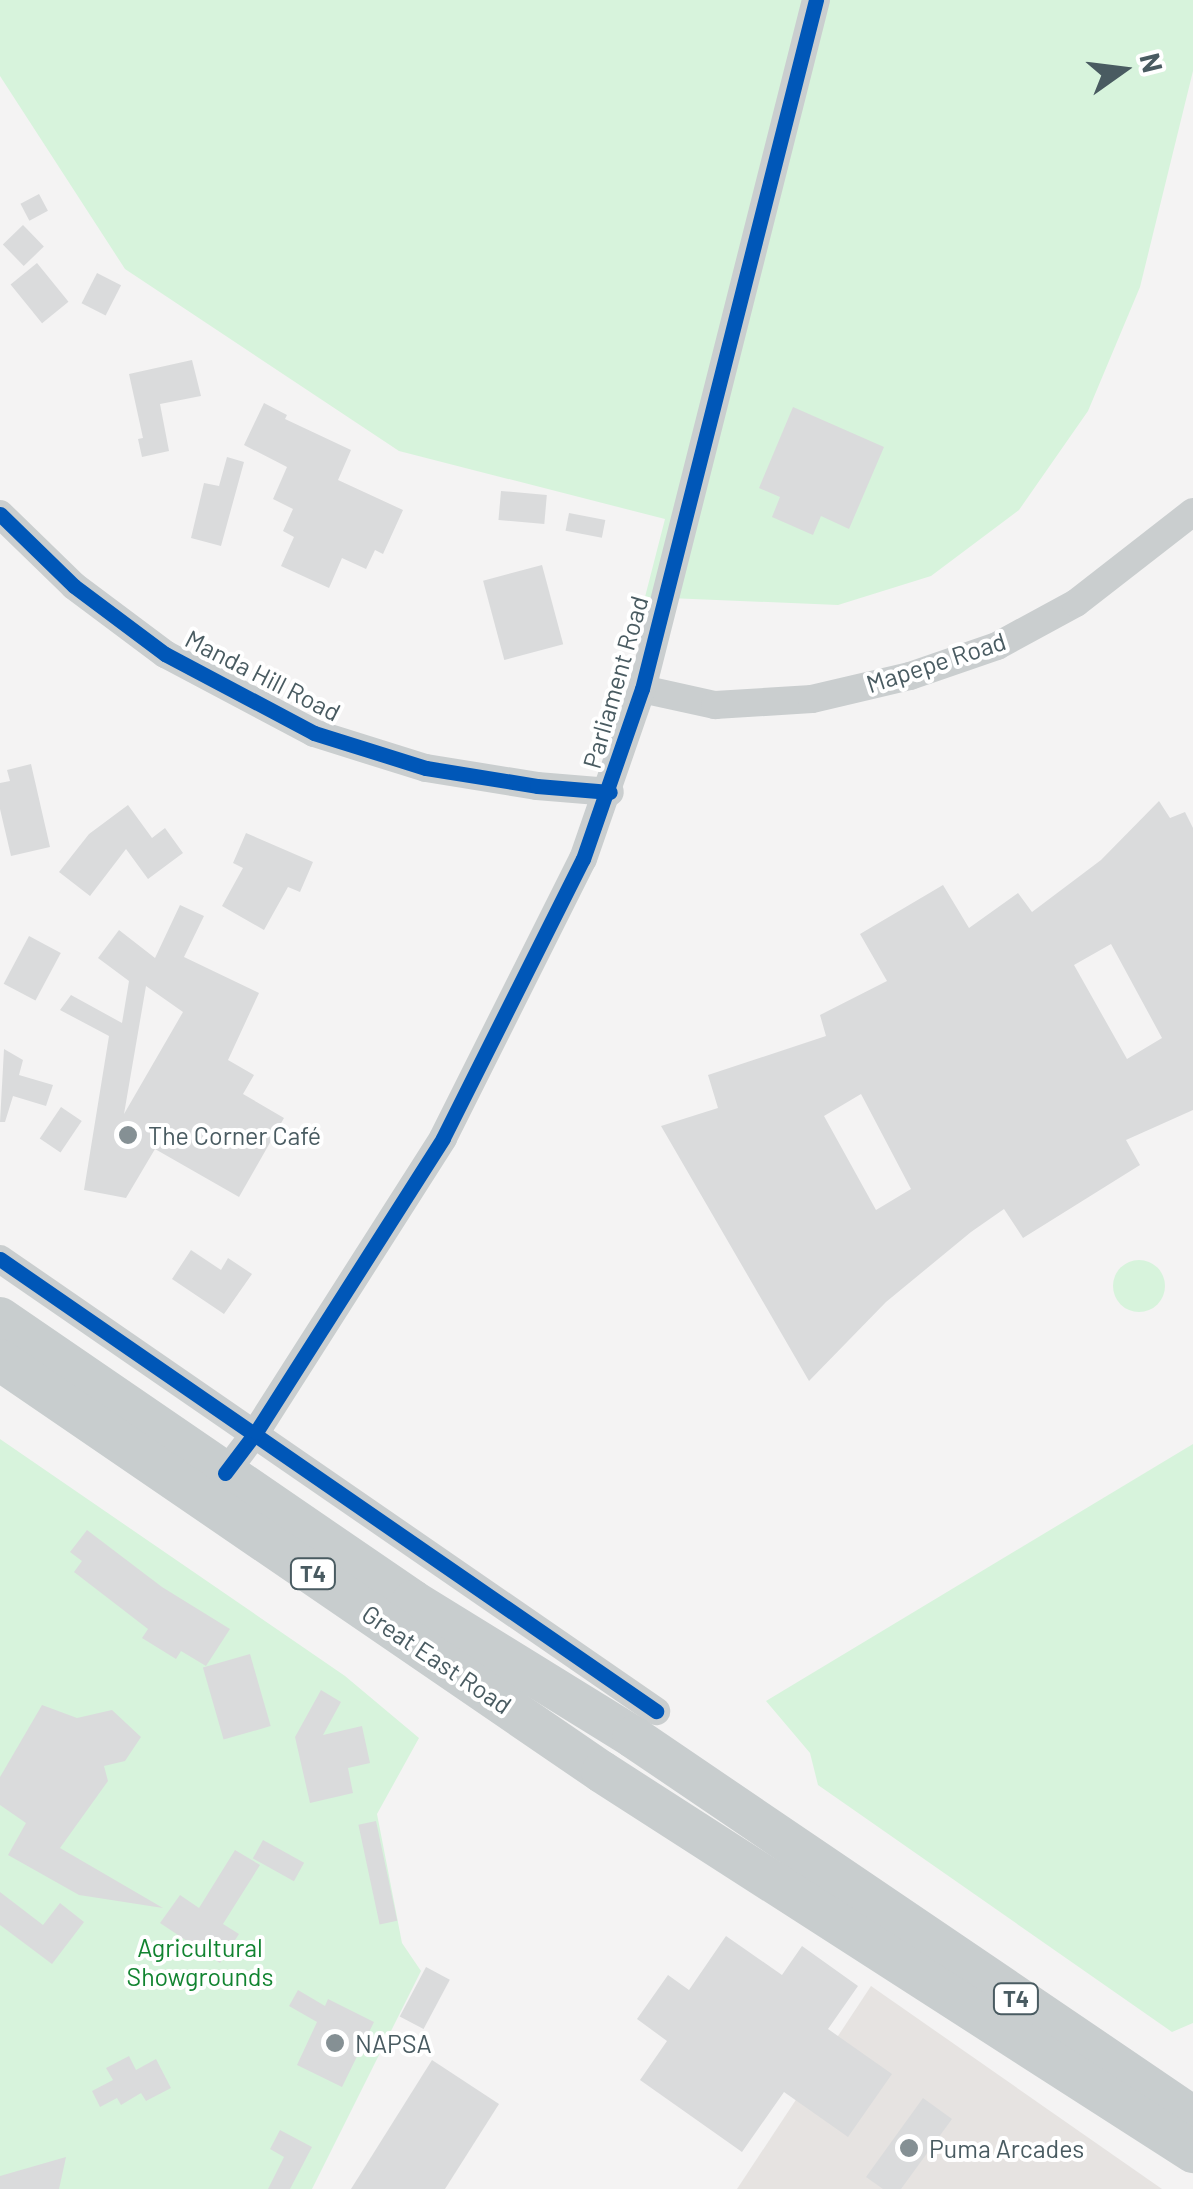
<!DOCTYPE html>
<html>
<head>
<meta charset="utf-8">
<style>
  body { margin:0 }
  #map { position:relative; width:1193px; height:2189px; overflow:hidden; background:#f4f3f3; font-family:Barlow,sans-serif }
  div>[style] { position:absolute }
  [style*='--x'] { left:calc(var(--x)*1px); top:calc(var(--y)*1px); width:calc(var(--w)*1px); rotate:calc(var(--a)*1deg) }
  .commercial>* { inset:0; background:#e6e3e1 }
  .green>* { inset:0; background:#d7f3dc }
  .round { border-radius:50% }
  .building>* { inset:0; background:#dadbdc; transform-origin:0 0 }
  .street>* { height:28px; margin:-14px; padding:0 14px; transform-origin:14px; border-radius:14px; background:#cacecf }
  .primary>* { height:42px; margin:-21px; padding:0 21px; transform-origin:21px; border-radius:21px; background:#c8cdce }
  .cycleway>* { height:15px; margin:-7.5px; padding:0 7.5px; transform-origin:7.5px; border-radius:7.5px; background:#0057b8 }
  .dots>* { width:28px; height:28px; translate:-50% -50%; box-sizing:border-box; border:5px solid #fff; border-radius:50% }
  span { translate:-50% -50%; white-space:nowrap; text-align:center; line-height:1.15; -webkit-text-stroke:8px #fff; paint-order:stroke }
  .shield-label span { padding:2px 8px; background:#fff; border:2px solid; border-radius:8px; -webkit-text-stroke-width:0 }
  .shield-label { font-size:22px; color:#495b61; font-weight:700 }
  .street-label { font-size:25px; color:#495b61 }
  .poi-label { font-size:25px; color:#495b61 }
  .left { translate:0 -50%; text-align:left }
  .park-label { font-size:25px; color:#128431 }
  .north { position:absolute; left:1073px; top:20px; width:100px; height:100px; -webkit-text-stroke:8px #fff; paint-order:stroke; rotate:76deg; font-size:28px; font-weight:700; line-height:40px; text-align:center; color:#495b61 }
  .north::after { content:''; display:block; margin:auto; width:35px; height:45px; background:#495b61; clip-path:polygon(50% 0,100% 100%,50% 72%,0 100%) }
</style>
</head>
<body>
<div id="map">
  <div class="commercial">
    <i style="clip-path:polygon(871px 1986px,1162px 2189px,737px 2189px)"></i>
  </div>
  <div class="green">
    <i style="clip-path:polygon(0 0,1193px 0,1193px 71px,1140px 287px,1088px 411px,1019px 510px,931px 576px,838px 605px,645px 597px,665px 519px,399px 451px,125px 269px,0 76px)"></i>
    <i class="round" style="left:1113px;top:1260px;width:52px;height:52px"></i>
    <i style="clip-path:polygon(0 1439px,345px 1676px,419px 1738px,377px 1814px,402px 1943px,421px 1971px,312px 2189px,0 2189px)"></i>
    <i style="clip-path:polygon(1193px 1444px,1193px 2023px,1172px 2032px,818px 1785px,810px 1753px,766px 1701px)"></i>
  </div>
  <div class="building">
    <i style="left:39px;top:194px;width:19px;height:21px;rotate:62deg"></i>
    <i style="left:23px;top:225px;width:30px;height:28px;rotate:46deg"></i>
    <i style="left:37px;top:263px;width:50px;height:34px;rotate:51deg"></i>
    <i style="left:97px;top:273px;width:27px;height:34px;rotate:27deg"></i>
    <i style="clip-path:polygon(192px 360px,201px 396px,160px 404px,169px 451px,142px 457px,138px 439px,143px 438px,129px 374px)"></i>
    <i style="clip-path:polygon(264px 403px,287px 415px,285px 419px,351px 450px,338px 480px,403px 510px,383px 554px,375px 550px,366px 569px,342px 558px,329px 588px,281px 566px,294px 537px,283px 531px,293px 509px,273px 499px,287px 467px,244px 445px)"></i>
    <i style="clip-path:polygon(793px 407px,884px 447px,849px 529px,821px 516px,813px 535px,772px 517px,780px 497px,759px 488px)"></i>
    <i style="clip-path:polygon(227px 457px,244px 462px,221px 546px,191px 538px,204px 483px,219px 486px)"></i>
    <i style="left:501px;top:491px;width:46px;height:29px;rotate:5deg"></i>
    <i style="left:569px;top:513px;width:37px;height:18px;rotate:11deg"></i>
    <i style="left:542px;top:565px;width:82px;height:61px;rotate:75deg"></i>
    <i style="clip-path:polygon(31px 764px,50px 847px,11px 856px,0 809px,0 783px,10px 781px,7px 770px)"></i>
    <i style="clip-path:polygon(evenodd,1159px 801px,1170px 818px,1185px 812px,1193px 828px,1193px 1110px,1126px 1140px,1140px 1165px,1023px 1238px,1004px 1209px,971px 1232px,886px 1302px,809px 1381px,661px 1126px,718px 1108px,708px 1075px,826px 1036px,820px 1015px,887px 981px,860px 934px,943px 885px,969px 928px,1018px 893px,1032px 912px,1101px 860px,1159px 801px,1111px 944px,1162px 1038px,1127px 1059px,1074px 965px,1111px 944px,1159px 801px,861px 1094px,911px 1189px,876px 1210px,824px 1116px,861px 1094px)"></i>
    <i style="clip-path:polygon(128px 805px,152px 838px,165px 828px,183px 853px,148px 879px,126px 849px,90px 896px,59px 872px,89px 834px)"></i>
    <i style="clip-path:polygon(246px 833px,313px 862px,300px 892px,288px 887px,264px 930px,222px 906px,243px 868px,233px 863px)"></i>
    <i style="clip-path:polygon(evenodd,180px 905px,204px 916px,184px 957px,259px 993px,228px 1060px,254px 1075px,243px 1094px,284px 1118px,239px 1197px,155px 1149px,126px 1198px,84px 1190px,109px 1036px,60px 1010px,71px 995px,122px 1023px,129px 981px,98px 958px,119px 930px,155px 958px,180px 905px,146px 986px,183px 1012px,124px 1114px,146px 986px)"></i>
    <i style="left:29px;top:936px;width:36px;height:54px;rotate:28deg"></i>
    <i style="clip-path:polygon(4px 1049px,23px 1060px,19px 1075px,53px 1085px,46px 1106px,13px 1096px,5px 1122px,0 1122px)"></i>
    <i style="left:61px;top:1107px;width:25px;height:38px;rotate:34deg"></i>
    <i style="clip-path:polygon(191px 1250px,221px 1270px,228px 1258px,252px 1274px,224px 1314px,172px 1279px)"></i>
    <i style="clip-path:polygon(87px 1530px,162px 1587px,230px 1629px,206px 1666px,181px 1651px,176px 1659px,142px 1638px,148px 1629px,74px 1572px,82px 1561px,70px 1552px)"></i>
    <i style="left:250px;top:1654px;width:75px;height:49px;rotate:74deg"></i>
    <i style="clip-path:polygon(321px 1690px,341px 1702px,323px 1735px,362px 1726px,370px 1763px,348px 1768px,353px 1793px,310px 1803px,295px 1737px)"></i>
    <i style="clip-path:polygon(42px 1705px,77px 1718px,112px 1710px,141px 1737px,125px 1761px,104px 1766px,108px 1781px,60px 1848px,163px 1908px,79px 1895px,8px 1855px,26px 1823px,0 1805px,0 1777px)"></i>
    <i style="left:376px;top:1821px;width:102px;height:18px;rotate:78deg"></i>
    <i style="left:263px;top:1840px;width:47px;height:21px;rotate:29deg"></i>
    <i style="clip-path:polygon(235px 1850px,260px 1865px,223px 1924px,239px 1934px,220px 1963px,160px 1923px,180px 1895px,199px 1908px)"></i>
    <i style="clip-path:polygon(0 1892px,43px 1925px,60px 1903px,84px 1922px,52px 1964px,0 1925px)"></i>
    <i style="clip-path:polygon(726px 1936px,782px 1975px,802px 1946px,858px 1986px,828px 2029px,892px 2074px,848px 2137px,784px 2092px,742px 2152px,640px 2080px,667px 2041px,637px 2019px,668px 1975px,689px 1990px)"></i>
    <i style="left:426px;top:1967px;width:27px;height:56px;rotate:28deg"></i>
    <i style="clip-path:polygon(298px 1990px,325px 2006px,328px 1999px,374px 2022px,342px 2087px,297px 2065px,317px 2022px,289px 2006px)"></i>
    <i style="clip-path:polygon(129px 2056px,136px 2070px,156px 2059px,171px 2088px,146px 2101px,141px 2093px,121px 2105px,117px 2098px,100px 2107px,92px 2091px,113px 2080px,106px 2068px)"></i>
    <i style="clip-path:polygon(432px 2060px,499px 2104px,445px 2189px,351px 2189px)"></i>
    <i style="clip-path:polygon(923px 2098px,952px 2119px,901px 2189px,883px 2189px,866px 2177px)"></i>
    <i style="clip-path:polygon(280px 2130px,312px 2147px,290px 2189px,268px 2189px,284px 2157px,270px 2149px)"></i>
    <i style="clip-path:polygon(66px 2157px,59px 2189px,0 2189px,0 2176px)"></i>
  </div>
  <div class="street">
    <i style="--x:0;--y:514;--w:103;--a:44.2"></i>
    <i style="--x:74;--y:586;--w:114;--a:36.8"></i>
    <i style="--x:165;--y:654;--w:169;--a:27.9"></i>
    <i style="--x:314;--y:733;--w:117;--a:17.4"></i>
    <i style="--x:426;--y:768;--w:112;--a:9.2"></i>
    <i style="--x:537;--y:786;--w:73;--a:4.7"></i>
    <i style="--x:642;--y:689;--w:75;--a:12.4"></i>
    <i style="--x:715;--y:705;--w:97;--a:-3.5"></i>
    <i style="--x:812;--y:699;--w:101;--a:-13.2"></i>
    <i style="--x:910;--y:676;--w:92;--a:-19"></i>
    <i style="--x:997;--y:646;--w:90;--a:-28.6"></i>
    <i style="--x:1076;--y:603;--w:148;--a:-37.9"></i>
    <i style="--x:0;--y:1259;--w:797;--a:34.57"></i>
    <i style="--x:225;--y:1473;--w:51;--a:-52.9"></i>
    <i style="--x:256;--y:1432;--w:348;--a:-57.5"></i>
    <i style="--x:443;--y:1138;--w:312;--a:-63.4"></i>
    <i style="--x:583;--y:859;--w:180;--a:-70.9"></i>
    <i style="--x:642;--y:689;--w:711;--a:-75.83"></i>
  </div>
  <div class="primary">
    <i style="--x:0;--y:1318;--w:501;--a:34.42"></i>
    <i style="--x:413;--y:1601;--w:259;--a:31.7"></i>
    <i style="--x:633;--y:1737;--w:677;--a:34.16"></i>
    <i style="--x:0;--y:1360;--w:729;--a:34.39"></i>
    <i style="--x:602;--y:1772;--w:703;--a:32.74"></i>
  </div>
  <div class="cycleway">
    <i style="--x:0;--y:514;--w:103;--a:44.2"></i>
    <i style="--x:74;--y:586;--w:114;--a:36.8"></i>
    <i style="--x:165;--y:654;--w:169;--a:27.9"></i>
    <i style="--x:314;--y:733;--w:117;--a:17.4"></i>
    <i style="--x:426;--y:768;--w:112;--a:9.2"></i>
    <i style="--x:537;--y:786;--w:73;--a:4.7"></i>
    <i style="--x:0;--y:1259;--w:797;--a:34.57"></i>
    <i style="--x:225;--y:1473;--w:51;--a:-52.9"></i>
    <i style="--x:256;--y:1432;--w:348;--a:-57.5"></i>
    <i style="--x:443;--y:1138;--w:312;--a:-63.4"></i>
    <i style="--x:583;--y:859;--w:180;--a:-70.9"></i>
    <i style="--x:642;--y:689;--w:711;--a:-75.83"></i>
  </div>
  <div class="dots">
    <i style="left:128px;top:1135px;background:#859094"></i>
    <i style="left:335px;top:2043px;background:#859094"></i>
    <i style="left:909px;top:2148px;background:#859094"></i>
  </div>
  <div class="shield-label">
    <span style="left:313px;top:1574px">T4</span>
    <span style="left:1016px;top:1999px">T4</span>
  </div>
  <div class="street-label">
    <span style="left:936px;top:662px;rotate:-18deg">Mapepe Road</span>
    <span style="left:263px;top:675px;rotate:27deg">Manda Hill Road</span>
    <span style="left:615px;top:682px;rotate:-74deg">Parliament Road</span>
    <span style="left:437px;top:1659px;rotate:34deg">Great East Road</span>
  </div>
  <div class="poi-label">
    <span class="left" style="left:148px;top:1135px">The Corner Café</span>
    <span class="left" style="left:355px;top:2043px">NAPSA</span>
    <span class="left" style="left:929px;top:2148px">Puma Arcades</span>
  </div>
  <div class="park-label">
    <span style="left:200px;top:1962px">Agricultural<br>Showgrounds</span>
  </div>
  <div class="north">N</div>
</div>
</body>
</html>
